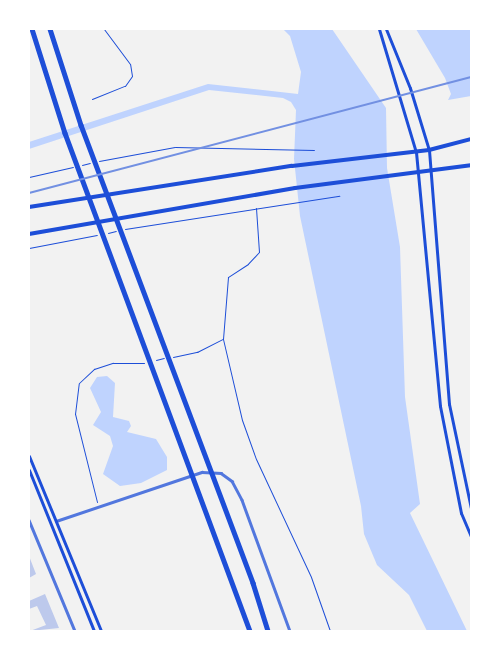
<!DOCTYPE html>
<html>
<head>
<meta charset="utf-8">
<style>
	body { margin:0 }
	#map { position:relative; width:500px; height:660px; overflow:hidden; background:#f2f2f2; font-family:Georgia,serif }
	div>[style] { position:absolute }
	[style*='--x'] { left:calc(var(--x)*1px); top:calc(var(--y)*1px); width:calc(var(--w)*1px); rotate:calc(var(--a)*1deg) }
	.water>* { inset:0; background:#bfd3fe }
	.building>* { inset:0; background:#bdc9ec }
	.path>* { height:1px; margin:-0.5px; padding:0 0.5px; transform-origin:0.5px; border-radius:0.5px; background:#1d4ed8 }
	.minor>* { height:2.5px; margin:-1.25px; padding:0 1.25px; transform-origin:1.25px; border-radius:1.25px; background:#5277de }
	.secondary>* { height:3px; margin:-1.5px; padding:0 1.5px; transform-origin:1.5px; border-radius:1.5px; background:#1d4ed8 }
	.primary>* { height:4px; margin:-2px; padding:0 2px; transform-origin:2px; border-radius:2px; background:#1d4ed8 }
	.motorway>* { height:4.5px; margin:-2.25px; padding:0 2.25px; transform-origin:2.25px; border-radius:2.25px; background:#1d4ed8 }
	.rail>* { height:2px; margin:-1px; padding:0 1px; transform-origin:1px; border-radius:1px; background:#7290e2 }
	span { translate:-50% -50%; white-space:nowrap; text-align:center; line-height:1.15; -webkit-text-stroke:5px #fff; paint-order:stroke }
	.frame { position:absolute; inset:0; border:30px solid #fff; pointer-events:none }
</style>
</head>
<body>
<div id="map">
	<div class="water">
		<i style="clip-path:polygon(283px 29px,332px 29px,386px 108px,387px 168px,400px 247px,405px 397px,420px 504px,410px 513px,467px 631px,427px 631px,409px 595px,377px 565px,364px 534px,361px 506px,300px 216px,294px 159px,296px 110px,291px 102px,283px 98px,209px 90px,29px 149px,29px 142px,208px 84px,298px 94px,301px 72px,290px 36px)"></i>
		<i style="clip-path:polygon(416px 29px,471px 29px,471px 96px,448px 100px,451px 94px,445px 78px)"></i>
		<i style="clip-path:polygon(107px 376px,115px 383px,113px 417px,129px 421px,131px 426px,127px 432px,156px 439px,167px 457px,167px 470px,141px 483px,120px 486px,103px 474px,113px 446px,110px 436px,93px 425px,101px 412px,90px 388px,97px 377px)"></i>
	</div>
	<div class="building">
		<i style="clip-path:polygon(29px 556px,36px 574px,29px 578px)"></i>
		<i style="clip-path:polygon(45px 594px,59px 628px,30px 631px,46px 625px,37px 606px,29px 609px,29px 601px)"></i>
	</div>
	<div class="path">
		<i style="--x:92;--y:99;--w:35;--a:-22"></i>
		<i style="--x:125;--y:86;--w:12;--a:-55"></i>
		<i style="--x:132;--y:76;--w:12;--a:-99"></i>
		<i style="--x:130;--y:64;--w:44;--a:-126.6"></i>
		<i style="--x:99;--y:161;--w:77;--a:-10.4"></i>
		<i style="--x:175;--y:147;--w:139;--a:1.2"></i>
		<i style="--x:82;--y:165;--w:8;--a:-14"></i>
		<i style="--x:29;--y:177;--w:45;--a:-12.8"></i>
		<i style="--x:256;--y:208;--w:44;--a:86.1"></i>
		<i style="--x:259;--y:252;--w:16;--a:133"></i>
		<i style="--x:248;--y:264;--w:24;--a:147"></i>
		<i style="--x:228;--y:277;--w:62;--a:94.6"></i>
		<i style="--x:223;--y:339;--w:83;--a:76.8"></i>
		<i style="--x:242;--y:420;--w:41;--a:70.3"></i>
		<i style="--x:256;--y:459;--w:130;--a:65"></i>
		<i style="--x:311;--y:577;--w:57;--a:70.6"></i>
		<i style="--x:125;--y:229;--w:217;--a:-8.8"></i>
		<i style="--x:108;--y:233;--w:8;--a:-14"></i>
		<i style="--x:29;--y:248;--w:69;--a:-10.8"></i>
		<i style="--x:173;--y:357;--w:25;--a:-12"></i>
		<i style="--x:197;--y:352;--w:29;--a:-27"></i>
		<i style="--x:156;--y:360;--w:8;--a:-14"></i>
		<i style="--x:97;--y:502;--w:91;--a:-104"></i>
		<i style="--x:75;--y:414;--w:31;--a:-83"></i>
		<i style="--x:79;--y:383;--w:21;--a:-43"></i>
		<i style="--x:94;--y:369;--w:20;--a:-18"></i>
		<i style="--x:113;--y:363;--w:31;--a:0"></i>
	</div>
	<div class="minor">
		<i style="--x:29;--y:520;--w:120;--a:67.5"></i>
		<i style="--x:56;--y:521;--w:154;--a:-18.6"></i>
		<i style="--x:202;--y:472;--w:19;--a:3"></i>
		<i style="--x:221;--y:473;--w:14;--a:36"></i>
		<i style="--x:232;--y:481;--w:21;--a:62"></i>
		<i style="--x:242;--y:500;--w:140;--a:69.9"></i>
	</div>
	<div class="secondary">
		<i style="--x:379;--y:29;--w:128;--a:73.3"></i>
		<i style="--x:416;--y:152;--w:255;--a:84.6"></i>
		<i style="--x:440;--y:406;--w:109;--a:78.9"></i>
		<i style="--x:461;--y:513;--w:25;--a:67"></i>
		<i style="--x:386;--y:29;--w:64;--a:67.9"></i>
		<i style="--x:410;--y:88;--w:65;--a:73"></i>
		<i style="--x:429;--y:150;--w:255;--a:85.5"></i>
		<i style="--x:449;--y:404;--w:106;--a:78.1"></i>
		<i style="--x:29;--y:456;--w:189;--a:67.6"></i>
		<i style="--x:29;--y:470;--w:174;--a:68"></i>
	</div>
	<div class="primary">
		<i style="--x:29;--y:207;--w:266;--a:-8.9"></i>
		<i style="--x:292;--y:166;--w:138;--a:-6.7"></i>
		<i style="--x:429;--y:150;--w:43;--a:-14.7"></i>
		<i style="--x:29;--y:234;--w:270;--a:-9.8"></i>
		<i style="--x:295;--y:188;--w:177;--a:-7.4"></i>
	</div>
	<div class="motorway">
		<i style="--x:32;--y:29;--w:109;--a:72.4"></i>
		<i style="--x:65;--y:133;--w:531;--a:69.62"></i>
		<i style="--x:50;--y:29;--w:101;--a:72.1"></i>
		<i style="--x:81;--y:125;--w:489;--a:69.4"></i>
		<i style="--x:253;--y:583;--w:50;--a:72.6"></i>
	</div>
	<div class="rail">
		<i style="--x:29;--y:193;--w:457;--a:-14.7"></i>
	</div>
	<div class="frame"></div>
</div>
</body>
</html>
